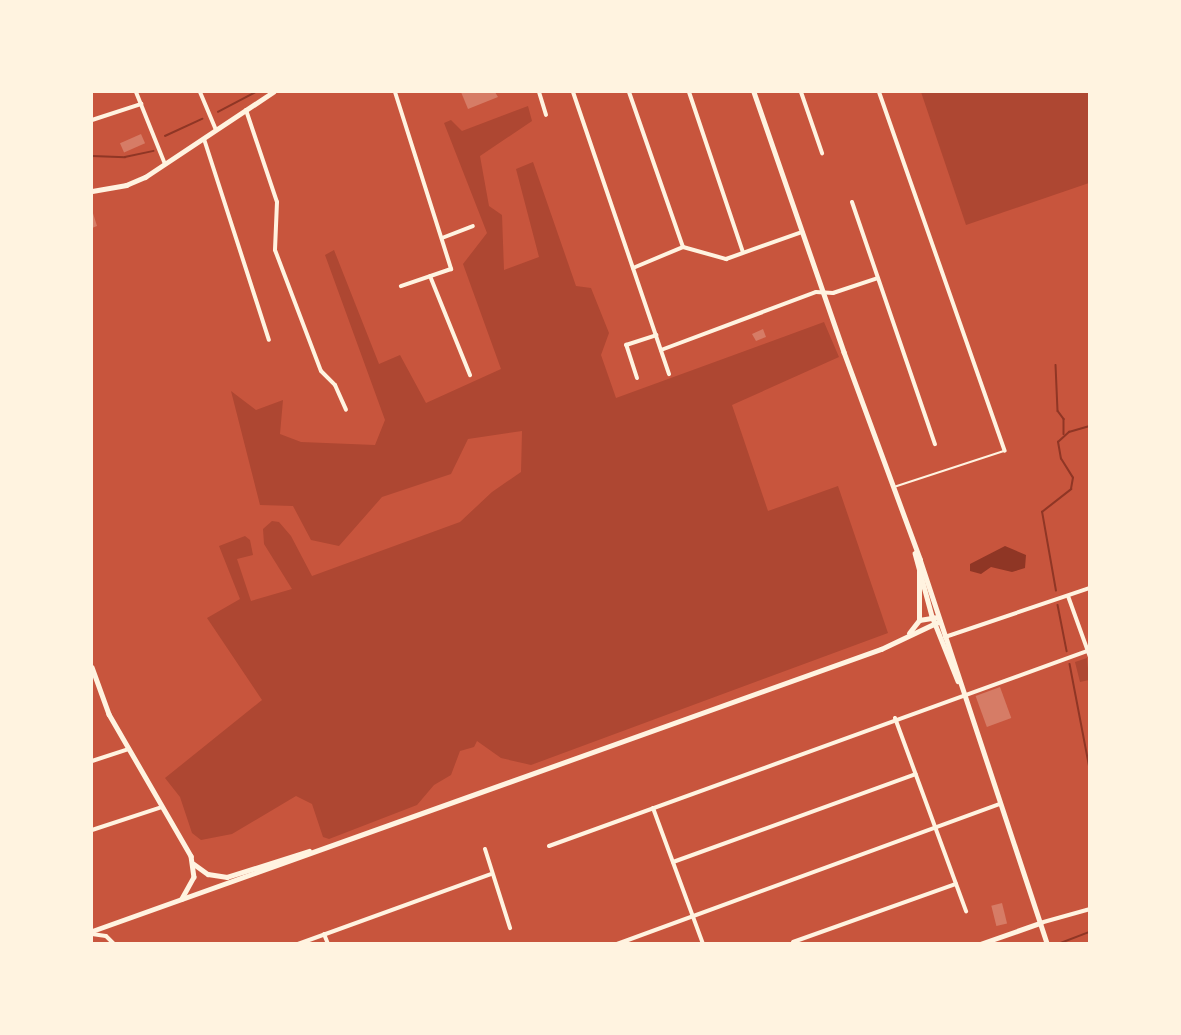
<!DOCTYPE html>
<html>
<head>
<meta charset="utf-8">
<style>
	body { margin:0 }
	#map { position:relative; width:1181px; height:1035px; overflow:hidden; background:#c8553d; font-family:Barlow,sans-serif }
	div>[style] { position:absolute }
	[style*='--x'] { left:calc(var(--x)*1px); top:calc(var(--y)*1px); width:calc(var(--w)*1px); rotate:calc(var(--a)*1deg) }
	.green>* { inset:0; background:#ae4732 }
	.water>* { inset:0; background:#8f3625 }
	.stream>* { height:1.5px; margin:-0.75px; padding:0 0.75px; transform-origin:0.75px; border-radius:0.75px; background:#8f3625 }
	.building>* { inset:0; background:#d67c66; transform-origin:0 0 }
	.service>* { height:1.5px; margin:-0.75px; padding:0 0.75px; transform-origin:0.75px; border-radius:0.75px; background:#fff3e0 }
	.minor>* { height:4px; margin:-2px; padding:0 2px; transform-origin:2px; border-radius:2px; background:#fff3e0 }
	.tertiary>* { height:4.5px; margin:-2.25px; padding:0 2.25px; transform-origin:2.25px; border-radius:2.25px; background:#fff3e0 }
	.secondary>* { height:5px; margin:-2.5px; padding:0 2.5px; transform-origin:2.5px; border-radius:2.5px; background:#fff3e0 }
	span { translate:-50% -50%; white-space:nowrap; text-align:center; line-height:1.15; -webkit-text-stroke:4.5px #fff3e0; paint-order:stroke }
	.frame { position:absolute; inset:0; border:93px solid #fff3e0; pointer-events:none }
</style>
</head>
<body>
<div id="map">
	<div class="green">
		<i style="clip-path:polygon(921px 92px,1089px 92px,1089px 183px,966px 225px)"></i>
		<i style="clip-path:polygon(528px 106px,532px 121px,480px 156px,489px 206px,502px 215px,504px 270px,539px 257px,516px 169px,533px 162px,576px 286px,591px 288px,609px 333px,601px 355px,616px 398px,824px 322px,839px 357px,732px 405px,768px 511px,838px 486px,888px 633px,531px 765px,501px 758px,477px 741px,474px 747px,460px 751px,451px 775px,434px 785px,417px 805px,329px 839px,323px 837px,312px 804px,296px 796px,232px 834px,201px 840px,192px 833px,180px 797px,165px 778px,262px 700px,207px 618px,240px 599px,219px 546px,245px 536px,250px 540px,253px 555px,237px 559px,251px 601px,292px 589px,264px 544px,263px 529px,272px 521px,279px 522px,291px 536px,312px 576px,460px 522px,492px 492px,521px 472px,522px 431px,468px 439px,451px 474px,382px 497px,339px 546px,311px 540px,293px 506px,260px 505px,231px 391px,256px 410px,283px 400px,280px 434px,301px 442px,375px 445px,385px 420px,325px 255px,334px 250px,379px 364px,400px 355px,426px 403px,501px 369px,463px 264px,487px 233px,444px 123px,451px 120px,462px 131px)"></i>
		<i style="clip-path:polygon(1087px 658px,1089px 680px,1080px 682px,1075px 662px)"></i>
	</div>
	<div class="water">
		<i style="clip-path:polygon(1005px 546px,1026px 555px,1025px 568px,1012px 572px,991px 567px,981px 574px,970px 571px,970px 564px)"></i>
	</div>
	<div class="stream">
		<i style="--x:218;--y:112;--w:43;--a:-27.8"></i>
		<i style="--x:165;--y:136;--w:41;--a:-24.7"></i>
		<i style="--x:92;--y:156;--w:33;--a:2"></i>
		<i style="--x:125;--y:157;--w:29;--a:-12"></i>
		<i style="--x:1056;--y:365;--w:46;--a:87.5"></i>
		<i style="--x:1058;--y:411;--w:10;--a:53"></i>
		<i style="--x:1064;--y:419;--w:15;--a:90"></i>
		<i style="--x:1056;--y:591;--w:80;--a:-100"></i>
		<i style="--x:1042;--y:512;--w:37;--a:-38"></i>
		<i style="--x:1071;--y:489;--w:11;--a:-80"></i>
		<i style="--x:1073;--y:478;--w:22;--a:-122"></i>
		<i style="--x:1061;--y:459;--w:17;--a:-100"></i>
		<i style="--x:1058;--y:442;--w:15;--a:-42"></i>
		<i style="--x:1069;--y:432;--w:22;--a:-16"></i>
		<i style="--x:1058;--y:605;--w:47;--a:78.9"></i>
		<i style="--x:1070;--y:664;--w:107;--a:79.2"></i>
		<i style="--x:1058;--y:944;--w:34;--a:-21"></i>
	</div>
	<div class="building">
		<i style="clip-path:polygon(461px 92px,495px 92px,498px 97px,468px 109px)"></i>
		<i style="left:141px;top:134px;width:10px;height:23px;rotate:66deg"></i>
		<i style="clip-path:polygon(92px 210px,97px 226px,92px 228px)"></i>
		<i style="clip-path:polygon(763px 329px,766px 337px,756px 341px,752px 334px)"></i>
		<i style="left:1000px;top:687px;width:33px;height:26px;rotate:70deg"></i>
		<i style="left:1002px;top:903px;width:21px;height:11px;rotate:76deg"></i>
	</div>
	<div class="service">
		<i style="--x:894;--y:487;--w:116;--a:-18.1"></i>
	</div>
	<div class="minor">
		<i style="--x:136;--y:92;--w:78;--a:68.1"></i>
		<i style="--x:200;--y:92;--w:41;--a:67.2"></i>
		<i style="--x:395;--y:92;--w:186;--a:72.4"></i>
		<i style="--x:451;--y:269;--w:53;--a:161.2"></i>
		<i style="--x:539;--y:92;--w:24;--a:73"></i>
		<i style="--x:573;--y:92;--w:298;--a:71.2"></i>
		<i style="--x:629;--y:92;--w:164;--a:70.8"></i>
		<i style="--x:689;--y:92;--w:169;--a:71.4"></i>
		<i style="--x:801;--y:92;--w:65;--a:71"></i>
		<i style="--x:879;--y:92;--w:380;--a:70.7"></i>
		<i style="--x:246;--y:110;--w:97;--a:71.4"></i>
		<i style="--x:277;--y:202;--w:48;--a:92.4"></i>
		<i style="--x:275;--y:250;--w:129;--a:69.2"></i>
		<i style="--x:321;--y:371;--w:20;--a:45"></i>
		<i style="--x:335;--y:385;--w:27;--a:66"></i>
		<i style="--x:92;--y:120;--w:52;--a:-18.1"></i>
		<i style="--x:204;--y:139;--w:211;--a:72.1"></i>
		<i style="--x:852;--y:202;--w:256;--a:71.1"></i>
		<i style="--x:442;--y:238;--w:33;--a:-21"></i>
		<i style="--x:633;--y:268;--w:54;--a:-22.8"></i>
		<i style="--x:683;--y:247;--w:45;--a:15.6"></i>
		<i style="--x:726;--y:259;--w:81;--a:-19.6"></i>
		<i style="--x:430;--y:276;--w:107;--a:68"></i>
		<i style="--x:661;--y:350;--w:165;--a:-20.5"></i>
		<i style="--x:816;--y:292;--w:17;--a:3"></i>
		<i style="--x:833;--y:293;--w:47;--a:-18.4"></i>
		<i style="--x:637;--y:378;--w:35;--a:-108"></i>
		<i style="--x:626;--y:345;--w:32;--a:-18"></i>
		<i style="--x:1068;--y:596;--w:65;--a:70.2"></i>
		<i style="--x:945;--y:637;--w:153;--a:-18.7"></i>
		<i style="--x:895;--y:718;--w:206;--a:69.8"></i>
		<i style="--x:92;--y:761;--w:39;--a:-18"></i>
		<i style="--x:653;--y:808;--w:145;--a:69.8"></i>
		<i style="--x:92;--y:830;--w:74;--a:-18.2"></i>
		<i style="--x:549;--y:846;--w:575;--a:-19.92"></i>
		<i style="--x:485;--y:849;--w:83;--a:72.4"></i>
		<i style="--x:673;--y:862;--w:258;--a:-19.9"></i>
		<i style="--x:1040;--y:923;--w:52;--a:-15.6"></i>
		<i style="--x:92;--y:934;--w:14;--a:8"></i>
		<i style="--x:106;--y:936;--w:11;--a:45"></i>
		<i style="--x:324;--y:934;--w:11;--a:68"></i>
		<i style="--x:793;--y:942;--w:173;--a:-19.6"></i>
		<i style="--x:298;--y:944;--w:205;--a:-19.9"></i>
		<i style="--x:617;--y:944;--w:407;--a:-20.1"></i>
	</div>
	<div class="tertiary">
		<i style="--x:754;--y:92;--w:275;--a:70.9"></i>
		<i style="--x:844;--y:352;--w:221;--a:69.8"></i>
		<i style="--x:920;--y:559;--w:405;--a:71.7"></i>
		<i style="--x:915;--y:553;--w:65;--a:74.9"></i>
		<i style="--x:932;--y:616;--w:70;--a:68.2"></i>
		<i style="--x:92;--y:667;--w:50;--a:70.1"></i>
		<i style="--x:109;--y:714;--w:164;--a:60"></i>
		<i style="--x:191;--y:856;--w:21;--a:82"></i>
		<i style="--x:194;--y:877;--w:25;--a:119"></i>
		<i style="--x:194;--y:864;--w:17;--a:36"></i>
		<i style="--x:208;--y:874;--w:19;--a:9"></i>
		<i style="--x:227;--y:877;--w:86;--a:-17.6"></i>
		<i style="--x:980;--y:944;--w:64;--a:-19.3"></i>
	</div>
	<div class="secondary">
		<i style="--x:92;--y:191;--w:35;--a:-10"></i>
		<i style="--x:126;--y:185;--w:21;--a:-23"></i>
		<i style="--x:145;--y:177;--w:154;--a:-33.6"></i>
		<i style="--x:919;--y:620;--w:19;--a:-9"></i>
		<i style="--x:909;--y:633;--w:16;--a:-52"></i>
		<i style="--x:919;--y:620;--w:49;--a:-90"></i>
		<i style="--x:92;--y:931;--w:838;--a:-19.67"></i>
		<i style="--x:881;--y:649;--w:65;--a:-25.4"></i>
	</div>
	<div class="frame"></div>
</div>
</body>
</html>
